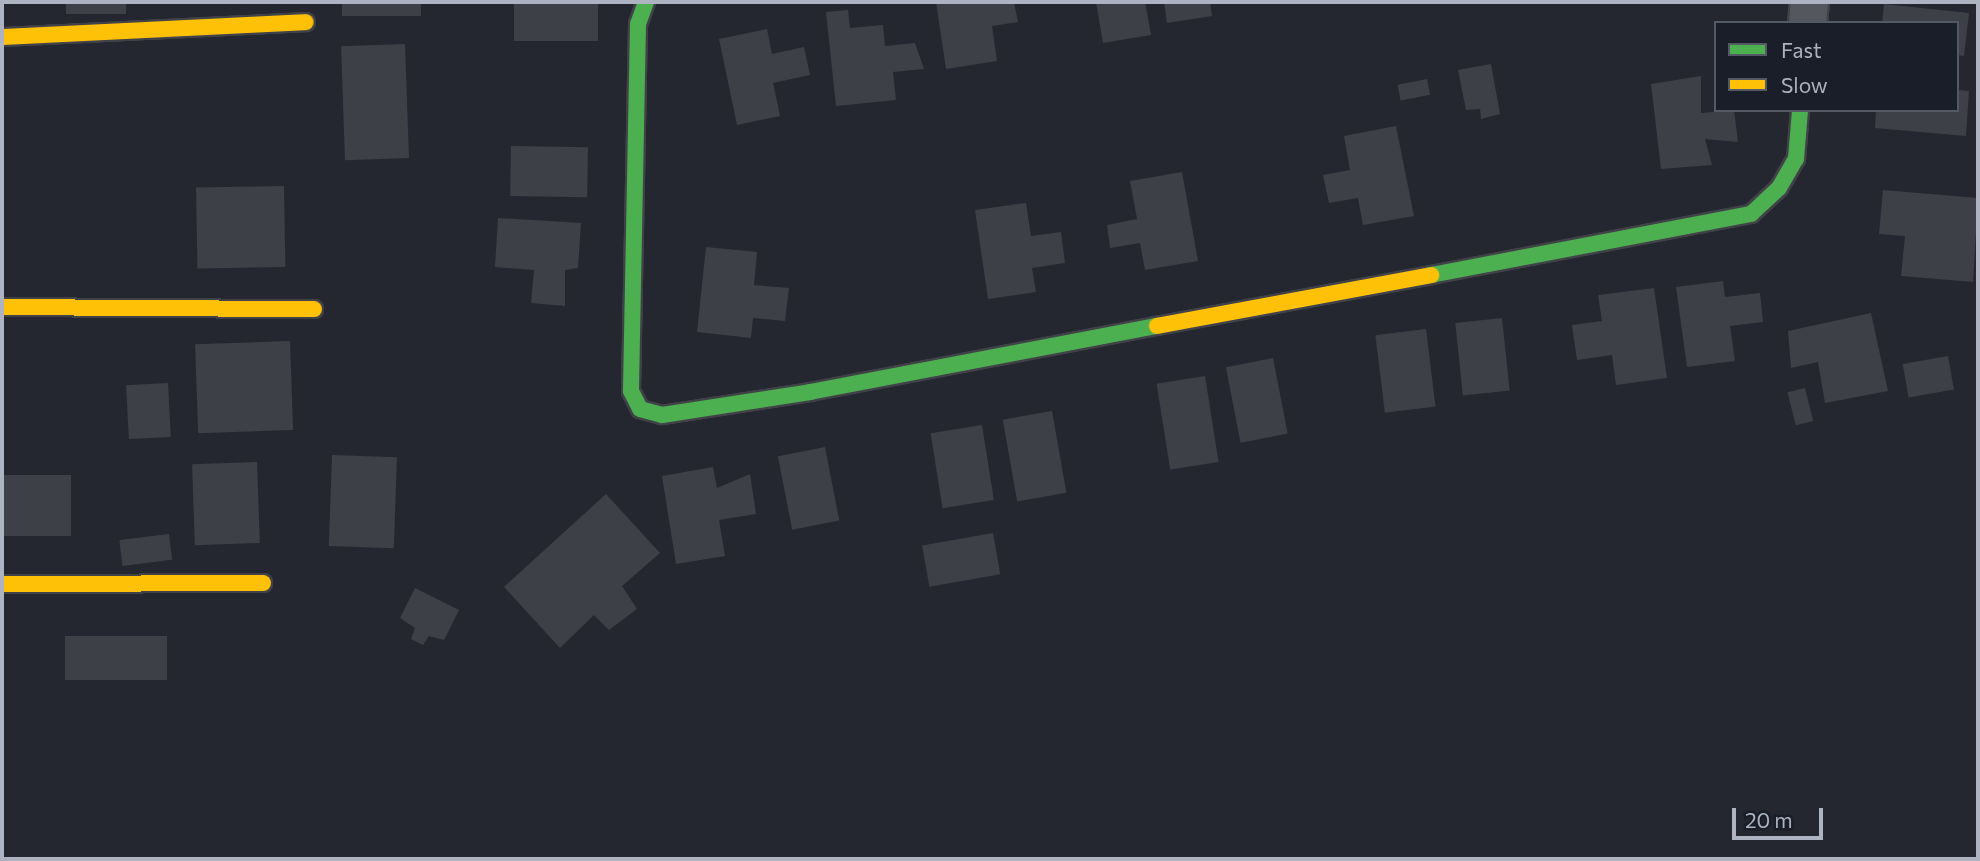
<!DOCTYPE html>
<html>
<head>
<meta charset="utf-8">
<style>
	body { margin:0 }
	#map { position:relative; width:1980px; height:861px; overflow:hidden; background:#24272f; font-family:Commissioner,sans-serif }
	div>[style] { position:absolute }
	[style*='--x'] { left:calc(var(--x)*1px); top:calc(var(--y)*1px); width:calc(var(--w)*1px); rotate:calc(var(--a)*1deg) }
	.building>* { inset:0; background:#3d4046; transform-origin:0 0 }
	.roads { filter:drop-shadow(2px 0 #404248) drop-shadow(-2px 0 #404248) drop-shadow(0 2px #404248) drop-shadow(0 -2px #404248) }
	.street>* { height:37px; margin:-18.5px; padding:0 18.5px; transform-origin:18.5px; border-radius:18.5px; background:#54575e }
	.fast>* { height:16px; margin:-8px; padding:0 8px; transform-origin:8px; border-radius:8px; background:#4caf50 }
	.slow>* { height:16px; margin:-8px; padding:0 8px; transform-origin:8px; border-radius:8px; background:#ffc107 }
	span { translate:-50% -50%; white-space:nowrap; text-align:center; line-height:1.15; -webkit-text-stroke:6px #191e28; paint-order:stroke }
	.frame { position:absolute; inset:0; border:4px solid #adb3c1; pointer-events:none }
	.legend { position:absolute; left:1714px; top:21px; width:245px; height:91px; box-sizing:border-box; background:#191e28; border:2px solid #545a65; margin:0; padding:9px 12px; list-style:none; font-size:21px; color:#adb3c1 }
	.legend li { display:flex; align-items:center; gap:14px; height:35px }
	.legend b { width:35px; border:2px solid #545a65 }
	.scale { position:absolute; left:1732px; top:808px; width:91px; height:32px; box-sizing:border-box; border:4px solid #adb3c1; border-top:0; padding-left:9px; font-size:21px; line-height:24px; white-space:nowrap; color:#adb3c1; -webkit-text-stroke:5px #191e28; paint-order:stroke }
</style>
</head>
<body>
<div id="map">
	<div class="building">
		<i style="left:66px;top:2px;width:60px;height:12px"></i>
		<i style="left:342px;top:2px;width:79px;height:14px"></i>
		<i style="left:514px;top:2px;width:84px;height:39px"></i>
		<i style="clip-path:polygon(936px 2px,1014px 2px,1018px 22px,992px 26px,997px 61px,946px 69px)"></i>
		<i style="clip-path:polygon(1096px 2px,1145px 2px,1151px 35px,1103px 43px)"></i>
		<i style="clip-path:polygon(1164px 2px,1210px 2px,1212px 16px,1167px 23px)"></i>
		<i style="clip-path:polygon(1884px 4px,1969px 13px,1964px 56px,1957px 55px,1957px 23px,1882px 23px)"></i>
		<i style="clip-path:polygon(848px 10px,850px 28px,883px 25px,885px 46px,915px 43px,924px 69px,893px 72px,896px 100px,836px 106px,826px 12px)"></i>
		<i style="clip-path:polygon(767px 29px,772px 54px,804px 47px,810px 75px,773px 83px,780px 116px,737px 125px,719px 39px)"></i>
		<i style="left:405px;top:44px;width:114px;height:64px;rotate:88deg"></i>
		<i style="clip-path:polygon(1491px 64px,1500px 114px,1481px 119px,1480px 109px,1466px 110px,1458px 70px)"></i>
		<i style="clip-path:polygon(1701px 76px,1701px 113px,1734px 110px,1738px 142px,1705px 139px,1712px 165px,1661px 169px,1651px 84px)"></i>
		<i style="left:1427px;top:79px;width:16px;height:30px;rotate:79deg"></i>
		<i style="clip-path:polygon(1957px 90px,1969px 91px,1966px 136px,1875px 128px,1876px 110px,1957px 110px)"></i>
		<i style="clip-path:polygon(1396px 126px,1414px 216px,1363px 225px,1358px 198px,1329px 203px,1323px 175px,1350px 170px,1344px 136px)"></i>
		<i style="left:511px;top:146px;width:77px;height:50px;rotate:1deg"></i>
		<i style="clip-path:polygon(1182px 172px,1198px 261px,1145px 270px,1140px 243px,1110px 248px,1107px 225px,1137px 219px,1130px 181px)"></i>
		<i style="left:284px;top:186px;width:81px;height:88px;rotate:89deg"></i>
		<i style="clip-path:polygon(1883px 190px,1978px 198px,1973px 282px,1901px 276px,1905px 236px,1879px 234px)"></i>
		<i style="clip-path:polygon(1026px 203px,1031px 236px,1061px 232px,1065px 263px,1032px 268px,1036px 292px,988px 299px,975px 210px)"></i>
		<i style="clip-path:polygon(498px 218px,581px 223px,578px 268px,565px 270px,565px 306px,531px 303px,534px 270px,495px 267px)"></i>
		<i style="clip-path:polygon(706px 247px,757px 252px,754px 285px,789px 288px,785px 321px,753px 318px,751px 338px,697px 332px)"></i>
		<i style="clip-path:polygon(1723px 281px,1725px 297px,1760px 293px,1763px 322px,1730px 326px,1735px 361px,1687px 367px,1676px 287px)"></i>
		<i style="clip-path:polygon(1654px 288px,1667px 378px,1616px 385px,1612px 355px,1577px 360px,1572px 325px,1602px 321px,1598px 295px)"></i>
		<i style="clip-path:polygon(1871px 313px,1888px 391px,1825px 403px,1818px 362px,1791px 368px,1788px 331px)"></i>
		<i style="left:1502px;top:318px;width:73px;height:47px;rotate:84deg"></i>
		<i style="left:1426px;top:329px;width:78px;height:51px;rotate:83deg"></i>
		<i style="left:290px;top:341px;width:89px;height:95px;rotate:88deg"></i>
		<i style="left:1948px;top:356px;width:34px;height:46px;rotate:80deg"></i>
		<i style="left:1273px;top:358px;width:77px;height:48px;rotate:79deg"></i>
		<i style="left:1205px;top:376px;width:87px;height:49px;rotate:81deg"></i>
		<i style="left:168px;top:383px;width:54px;height:42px;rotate:87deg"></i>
		<i style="left:1805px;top:388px;width:34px;height:18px;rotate:76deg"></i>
		<i style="left:1052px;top:411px;width:83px;height:50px;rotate:80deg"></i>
		<i style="left:982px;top:425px;width:76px;height:52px;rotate:81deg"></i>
		<i style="left:825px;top:447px;width:75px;height:48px;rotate:79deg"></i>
		<i style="left:332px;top:455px;width:65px;height:91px;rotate:2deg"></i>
		<i style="left:257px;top:462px;width:81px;height:65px;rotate:88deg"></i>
		<i style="clip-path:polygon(713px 467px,717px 488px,750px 474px,756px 514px,719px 520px,725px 556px,676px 564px,662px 476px)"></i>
		<i style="left:2px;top:475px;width:69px;height:61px"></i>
		<i style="clip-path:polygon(606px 494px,660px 553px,622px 586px,637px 609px,609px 630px,594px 615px,560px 648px,504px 587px)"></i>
		<i style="left:993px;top:533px;width:42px;height:72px;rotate:80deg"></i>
		<i style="left:169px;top:534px;width:26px;height:50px;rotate:83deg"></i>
		<i style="clip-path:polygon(415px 588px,459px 610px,444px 640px,429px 636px,423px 645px,411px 639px,415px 628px,400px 618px)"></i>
		<i style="left:167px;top:636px;width:44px;height:102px;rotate:90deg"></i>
	</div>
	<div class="roads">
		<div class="street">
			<i style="--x:1807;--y:23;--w:21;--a:-85"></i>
		</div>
		<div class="fast">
			<i style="--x:646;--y:2;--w:23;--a:110"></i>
			<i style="--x:638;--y:24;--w:367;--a:91.1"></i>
			<i style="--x:631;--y:391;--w:20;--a:63"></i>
			<i style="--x:640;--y:409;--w:23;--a:15"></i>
			<i style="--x:662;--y:415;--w:150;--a:-8.8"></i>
			<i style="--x:810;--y:392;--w:353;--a:-10.8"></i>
			<i style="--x:1431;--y:275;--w:326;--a:-10.8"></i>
			<i style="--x:1751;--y:214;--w:38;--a:-43"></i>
			<i style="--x:1779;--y:188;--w:34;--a:-60"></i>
			<i style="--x:1796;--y:159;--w:49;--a:-85.3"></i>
		</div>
		<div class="slow">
			<i style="--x:2;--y:37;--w:304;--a:-2.8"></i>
			<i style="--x:2;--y:307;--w:312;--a:0.4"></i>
			<i style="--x:1157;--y:326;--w:279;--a:-10.5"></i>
			<i style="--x:2;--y:584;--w:261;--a:-0.2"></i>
		</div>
	</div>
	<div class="frame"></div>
	<ul class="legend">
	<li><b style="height:9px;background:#4caf50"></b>Fast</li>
	<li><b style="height:9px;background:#ffc107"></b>Slow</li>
	</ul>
	<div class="scale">20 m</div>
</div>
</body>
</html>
